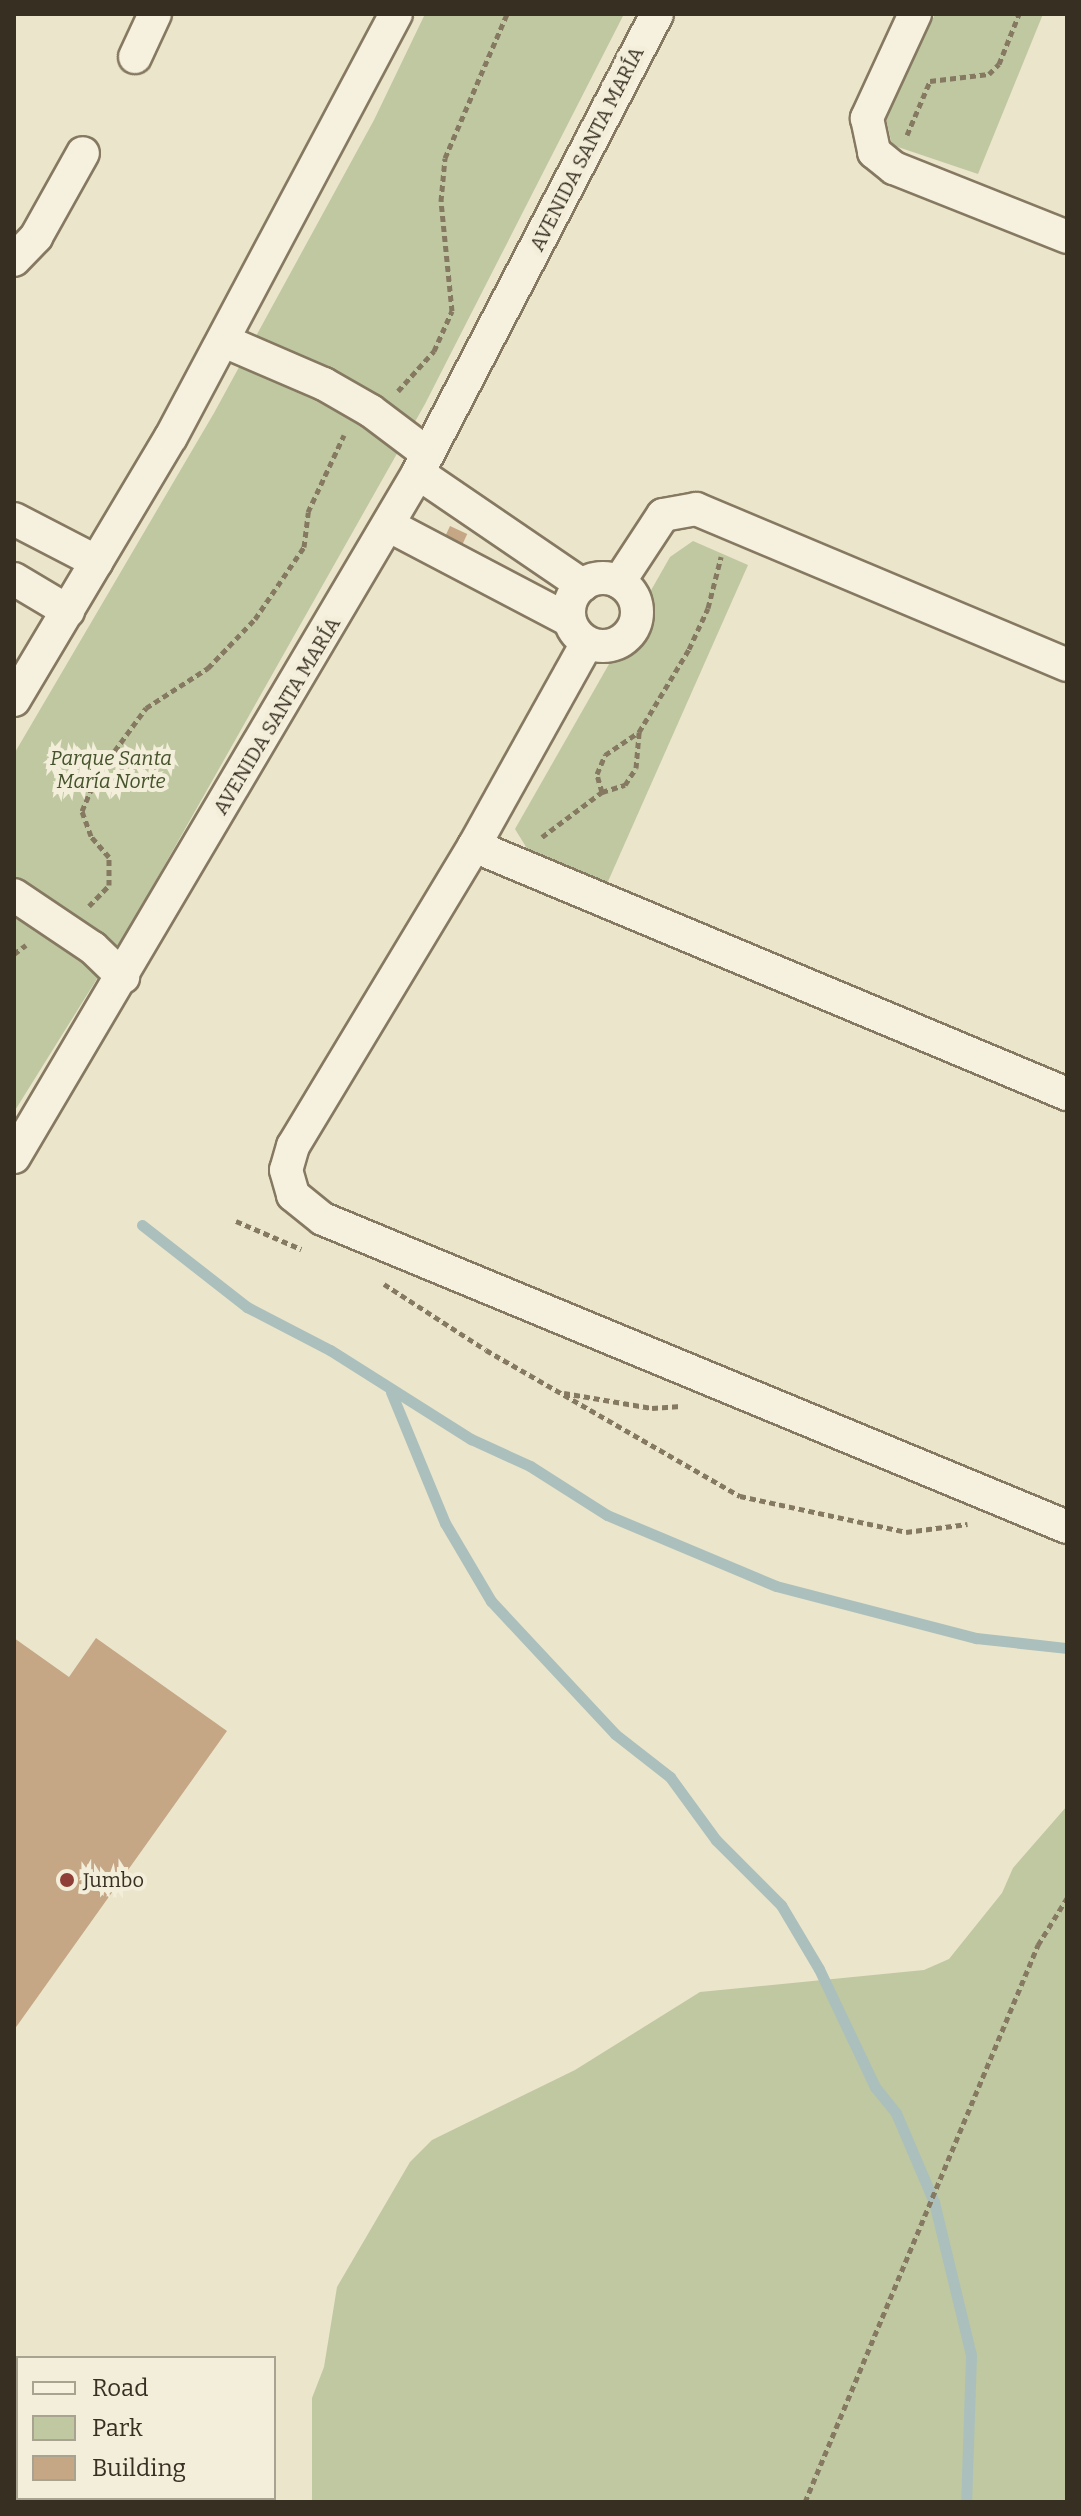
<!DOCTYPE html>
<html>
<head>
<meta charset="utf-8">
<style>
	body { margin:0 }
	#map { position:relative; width:1081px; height:2516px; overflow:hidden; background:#ebe5cb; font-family:Bitter,serif }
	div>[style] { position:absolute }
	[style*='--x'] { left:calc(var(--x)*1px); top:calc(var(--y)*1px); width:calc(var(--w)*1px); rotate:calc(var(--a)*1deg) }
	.green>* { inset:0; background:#bfc8a0 }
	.stream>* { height:11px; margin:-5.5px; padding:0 5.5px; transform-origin:5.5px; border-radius:5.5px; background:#abc0bc }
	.building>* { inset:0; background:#c5a685; transform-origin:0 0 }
	.path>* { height:5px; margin-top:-2.5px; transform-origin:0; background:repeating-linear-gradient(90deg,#867961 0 6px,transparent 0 10px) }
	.roads { filter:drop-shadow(2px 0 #867961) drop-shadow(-2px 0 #867961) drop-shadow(0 2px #867961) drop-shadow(0 -2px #867961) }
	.street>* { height:32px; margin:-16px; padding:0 16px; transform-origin:16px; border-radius:16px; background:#f6f1de }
	.street>.ring { margin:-16px; padding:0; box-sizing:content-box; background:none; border:32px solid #f6f1de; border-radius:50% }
	.dots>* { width:22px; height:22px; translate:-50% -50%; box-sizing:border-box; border:4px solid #f3eeda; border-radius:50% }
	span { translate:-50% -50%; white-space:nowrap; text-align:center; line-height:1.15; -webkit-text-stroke:8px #f3eeda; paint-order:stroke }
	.street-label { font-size:20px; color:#382f23 }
	.park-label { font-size:20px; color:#45532c; font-style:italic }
	.poi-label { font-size:20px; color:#382f23 }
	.left { translate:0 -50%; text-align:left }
	.frame { position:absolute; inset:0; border:16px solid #382f23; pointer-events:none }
	.legend { position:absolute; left:16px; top:2356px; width:260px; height:144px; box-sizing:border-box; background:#f3eeda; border:2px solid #a8a291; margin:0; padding:10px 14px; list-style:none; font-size:24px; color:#382f23 }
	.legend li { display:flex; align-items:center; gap:16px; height:40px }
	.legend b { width:40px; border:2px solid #a8a291 }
</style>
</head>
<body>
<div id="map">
	<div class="green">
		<i style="clip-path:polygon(425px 14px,624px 14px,425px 404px,133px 921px,14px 1112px,14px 754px,214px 413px,374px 120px)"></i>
		<i style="clip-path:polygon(935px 14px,1043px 14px,978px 174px,892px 145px,886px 119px)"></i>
		<i style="clip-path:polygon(693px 541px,748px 565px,606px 886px,531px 855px,515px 829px,670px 557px)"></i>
		<i style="clip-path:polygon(1067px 1806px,1067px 2502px,312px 2502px,312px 2398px,324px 2367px,337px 2287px,410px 2162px,432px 2140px,575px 2070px,700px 1992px,924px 1970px,949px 1959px,1002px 1893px,1013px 1868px)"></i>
	</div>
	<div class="stream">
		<i style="--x:142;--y:1225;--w:133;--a:38"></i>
		<i style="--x:247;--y:1307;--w:93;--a:27.4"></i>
		<i style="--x:330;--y:1350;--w:167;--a:32.3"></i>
		<i style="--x:471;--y:1439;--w:65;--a:24.6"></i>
		<i style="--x:530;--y:1466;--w:91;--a:32.5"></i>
		<i style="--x:607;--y:1515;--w:183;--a:22.8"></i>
		<i style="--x:776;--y:1586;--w:207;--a:14.6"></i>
		<i style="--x:976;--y:1638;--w:92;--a:6.3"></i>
		<i style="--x:391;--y:1392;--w:142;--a:67.6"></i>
		<i style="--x:445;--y:1523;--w:91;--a:59.5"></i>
		<i style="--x:491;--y:1601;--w:182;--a:47"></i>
		<i style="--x:615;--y:1734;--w:70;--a:38"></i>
		<i style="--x:670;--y:1777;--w:78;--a:53.9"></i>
		<i style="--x:716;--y:1840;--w:92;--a:45"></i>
		<i style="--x:781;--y:1905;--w:74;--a:59.3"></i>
		<i style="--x:819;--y:1969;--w:131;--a:64.6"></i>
		<i style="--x:875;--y:2087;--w:33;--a:51"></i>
		<i style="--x:896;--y:2113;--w:97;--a:66.9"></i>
		<i style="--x:934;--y:2202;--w:157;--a:76.4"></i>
		<i style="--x:971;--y:2355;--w:147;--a:91.9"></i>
	</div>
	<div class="building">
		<i style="left:450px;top:526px;width:19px;height:17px;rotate:25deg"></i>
		<i style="clip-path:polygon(14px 1638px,69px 1677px,96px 1638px,227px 1731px,14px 2030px)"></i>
	</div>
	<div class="path">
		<i style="--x:907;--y:135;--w:59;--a:-66.9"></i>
		<i style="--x:930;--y:81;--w:59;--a:-6.8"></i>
		<i style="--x:989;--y:74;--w:14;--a:-45"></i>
		<i style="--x:999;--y:64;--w:54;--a:-68.2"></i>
		<i style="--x:398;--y:391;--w:54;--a:-48"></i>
		<i style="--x:434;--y:351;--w:44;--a:-65.8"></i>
		<i style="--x:452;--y:311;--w:111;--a:-95.7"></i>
		<i style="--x:441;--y:201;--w:43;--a:-84.7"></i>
		<i style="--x:445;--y:158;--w:157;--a:-66.7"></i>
		<i style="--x:602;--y:792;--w:24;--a:-17"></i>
		<i style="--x:625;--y:785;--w:20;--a:-57"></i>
		<i style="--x:636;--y:768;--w:36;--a:-85"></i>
		<i style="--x:542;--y:837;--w:75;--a:-36.9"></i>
		<i style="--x:602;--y:792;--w:19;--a:-106"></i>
		<i style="--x:597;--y:774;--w:21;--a:-67"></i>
		<i style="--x:605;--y:755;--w:41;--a:-34.1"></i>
		<i style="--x:639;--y:732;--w:97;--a:-58.9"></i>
		<i style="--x:689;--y:649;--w:45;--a:-65.1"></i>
		<i style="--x:708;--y:608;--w:53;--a:-75.7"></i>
		<i style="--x:89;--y:906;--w:29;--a:-46"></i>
		<i style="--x:109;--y:885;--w:28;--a:-90"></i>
		<i style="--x:109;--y:857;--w:28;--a:-131"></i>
		<i style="--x:91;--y:836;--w:27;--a:-110"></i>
		<i style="--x:82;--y:811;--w:39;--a:-67"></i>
		<i style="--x:97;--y:775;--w:83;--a:-53.8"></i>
		<i style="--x:146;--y:708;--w:74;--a:-32.8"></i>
		<i style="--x:208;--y:668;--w:68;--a:-46.2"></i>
		<i style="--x:255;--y:619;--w:87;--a:-55.8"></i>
		<i style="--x:304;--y:547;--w:35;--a:-83"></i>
		<i style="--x:308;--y:512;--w:85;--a:-64.9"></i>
		<i style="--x:14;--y:954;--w:15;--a:-37"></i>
		<i style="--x:236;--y:1221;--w:71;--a:23.3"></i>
		<i style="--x:384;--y:1284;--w:121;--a:32.9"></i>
		<i style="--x:486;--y:1350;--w:293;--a:29.9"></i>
		<i style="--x:740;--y:1496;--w:170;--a:12.2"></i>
		<i style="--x:906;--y:1532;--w:62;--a:-7.5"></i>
		<i style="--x:564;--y:1393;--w:89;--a:9.7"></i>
		<i style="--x:652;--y:1408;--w:29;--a:-4"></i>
		<i style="--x:805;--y:2502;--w:604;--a:-67.3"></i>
		<i style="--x:1038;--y:1945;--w:55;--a:-58.3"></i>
	</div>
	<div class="roads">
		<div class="street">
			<i style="--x:915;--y:14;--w:115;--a:114.8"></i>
			<i style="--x:867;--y:118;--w:35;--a:78"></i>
			<i style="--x:874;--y:152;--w:26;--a:39"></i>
			<i style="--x:894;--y:168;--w:186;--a:21.7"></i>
			<i style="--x:135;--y:57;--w:47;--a:-65.1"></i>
			<i style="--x:14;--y:260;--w:32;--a:-46"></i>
			<i style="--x:36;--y:237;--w:96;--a:-60.8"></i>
			<i style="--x:224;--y:341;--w:109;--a:23.3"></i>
			<i style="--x:324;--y:384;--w:54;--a:29.9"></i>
			<i style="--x:371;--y:411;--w:71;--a:37"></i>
			<i style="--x:418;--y:473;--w:199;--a:34.3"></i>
			<i style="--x:14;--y:519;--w:93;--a:27.4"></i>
			<i style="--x:388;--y:525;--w:204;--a:27.7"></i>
			<i class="ring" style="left:569px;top:578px;width:36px;height:36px"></i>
			<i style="--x:14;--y:579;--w:63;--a:30.7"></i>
			<i style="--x:619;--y:582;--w:80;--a:-56.7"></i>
			<i style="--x:663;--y:515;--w:34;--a:-10"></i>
			<i style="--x:696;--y:509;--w:402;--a:22.8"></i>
			<i style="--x:587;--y:643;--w:232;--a:119.1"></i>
			<i style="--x:474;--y:846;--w:350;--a:121.1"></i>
			<i style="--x:293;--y:1146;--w:25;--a:106"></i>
			<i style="--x:286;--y:1170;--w:26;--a:74"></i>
			<i style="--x:293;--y:1195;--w:38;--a:39"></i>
			<i style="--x:323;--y:1219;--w:805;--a:22.49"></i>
			<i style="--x:14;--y:700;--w:306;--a:-59.2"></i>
			<i style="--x:171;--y:437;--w:479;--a:-62"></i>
			<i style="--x:474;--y:846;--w:643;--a:22.7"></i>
			<i style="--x:14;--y:895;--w:95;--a:33.9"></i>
			<i style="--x:93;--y:948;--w:42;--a:44"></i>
			<i style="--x:14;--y:1157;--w:794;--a:-59.43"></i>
			<i style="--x:418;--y:473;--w:517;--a:-62.49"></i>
			<i style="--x:14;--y:2475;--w:5;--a:37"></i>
			<i style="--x:43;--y:2498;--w:6;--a:39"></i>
		</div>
	</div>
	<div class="dots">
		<i style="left:67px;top:1880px;background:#8f3f37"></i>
	</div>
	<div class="street-label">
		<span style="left:587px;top:149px;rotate:-63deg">AVENIDA SANTA MARÍA</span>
		<span style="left:277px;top:716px;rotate:-59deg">AVENIDA SANTA MARÍA</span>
	</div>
	<div class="park-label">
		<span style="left:111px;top:770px">Parque Santa<br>María Norte</span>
	</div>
	<div class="poi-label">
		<span class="left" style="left:83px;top:1880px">Jumbo</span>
	</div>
	<div class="frame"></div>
	<ul class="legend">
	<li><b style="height:10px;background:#f6f1de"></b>Road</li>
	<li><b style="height:22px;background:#bfc8a0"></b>Park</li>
	<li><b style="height:22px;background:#c5a685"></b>Building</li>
	</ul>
</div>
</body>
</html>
